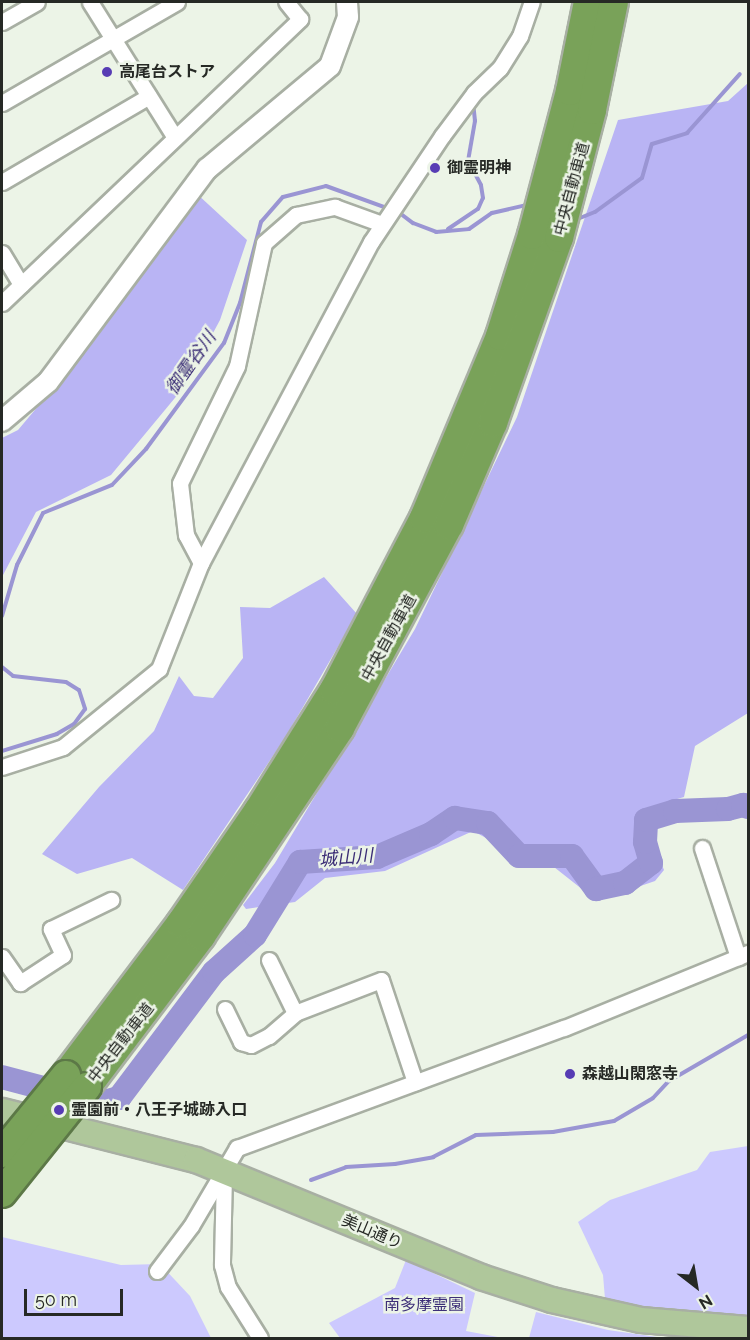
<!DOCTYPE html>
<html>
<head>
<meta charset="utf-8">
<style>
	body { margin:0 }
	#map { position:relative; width:750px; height:1340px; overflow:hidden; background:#ecf4e7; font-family:Raleway,"Noto Sans JP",sans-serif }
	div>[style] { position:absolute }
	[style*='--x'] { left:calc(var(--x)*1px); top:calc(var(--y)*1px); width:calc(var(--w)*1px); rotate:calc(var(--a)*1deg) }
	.green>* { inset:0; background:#ccc9fe }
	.forest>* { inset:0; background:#b9b4f4 }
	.stream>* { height:4px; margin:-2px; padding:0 2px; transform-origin:2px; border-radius:2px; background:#9a95d3 }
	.river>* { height:24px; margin:-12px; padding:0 12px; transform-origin:12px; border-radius:12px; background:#9a95d3 }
	.roads { filter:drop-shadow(2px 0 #a8afa3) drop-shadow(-2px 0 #a8afa3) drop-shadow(0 2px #a8afa3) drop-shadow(0 -2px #a8afa3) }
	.minor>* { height:15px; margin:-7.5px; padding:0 7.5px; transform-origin:7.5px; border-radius:7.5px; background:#fff }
	.tertiary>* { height:20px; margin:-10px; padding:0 10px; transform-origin:10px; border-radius:10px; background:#fff }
	.primary>* { height:24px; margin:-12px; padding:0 12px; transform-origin:12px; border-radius:12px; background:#afc79b }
	.motorway>* { height:28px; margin:-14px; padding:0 14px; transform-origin:14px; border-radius:14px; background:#79a259 }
	.bridges { filter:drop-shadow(2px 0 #5c7847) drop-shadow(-2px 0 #5c7847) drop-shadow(0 2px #5c7847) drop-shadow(0 -2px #5c7847) }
	.motorway-bridge>* { height:28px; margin:-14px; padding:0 14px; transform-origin:14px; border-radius:14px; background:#79a259 }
	.dots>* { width:16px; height:16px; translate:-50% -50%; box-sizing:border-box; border:3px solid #ecf4e7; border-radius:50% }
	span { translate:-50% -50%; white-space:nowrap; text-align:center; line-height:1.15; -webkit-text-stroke:5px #ecf4e7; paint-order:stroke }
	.poi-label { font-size:16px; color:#262925; font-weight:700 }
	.left { translate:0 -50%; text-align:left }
	.street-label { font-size:16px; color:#262925 }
	.park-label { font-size:16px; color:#3d2f78 }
	.water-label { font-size:18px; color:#3a2c75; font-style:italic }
	.frame { position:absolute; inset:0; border:3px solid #262925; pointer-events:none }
	.north { position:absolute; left:666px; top:1256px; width:60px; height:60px; -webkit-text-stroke:4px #ecf4e7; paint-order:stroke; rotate:149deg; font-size:16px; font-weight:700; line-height:24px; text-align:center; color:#262925 }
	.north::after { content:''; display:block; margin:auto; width:21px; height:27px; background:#262925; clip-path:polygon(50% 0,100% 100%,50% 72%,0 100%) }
	.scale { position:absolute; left:24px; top:1289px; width:99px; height:27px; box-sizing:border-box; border:3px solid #262925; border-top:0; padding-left:8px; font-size:18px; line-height:21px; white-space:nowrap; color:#262925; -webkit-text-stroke:4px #ecf4e7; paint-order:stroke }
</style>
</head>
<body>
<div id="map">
	<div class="green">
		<i style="clip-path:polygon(748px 1146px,748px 1316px,657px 1309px,605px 1299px,603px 1275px,578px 1222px,610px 1200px,697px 1170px,710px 1152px)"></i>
		<i style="clip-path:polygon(2px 1237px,121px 1265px,160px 1264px,190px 1296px,211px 1338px,2px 1338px)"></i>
		<i style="clip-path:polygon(406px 1260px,475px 1293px,466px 1331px,503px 1338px,340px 1338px,329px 1323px,395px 1288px)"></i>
		<i style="clip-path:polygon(536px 1312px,608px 1330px,664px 1338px,529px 1338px)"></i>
	</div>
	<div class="forest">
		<i style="clip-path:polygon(748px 83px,748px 713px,695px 746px,684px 797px,653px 806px,651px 837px,664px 870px,655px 881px,597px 901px,554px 867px,533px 863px,473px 831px,385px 871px,325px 878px,295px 902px,246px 909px,243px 905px,275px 863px,415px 629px,517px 417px,618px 120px,728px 101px)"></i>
		<i style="clip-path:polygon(196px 193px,247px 240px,220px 320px,184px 387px,111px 475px,36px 512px,2px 577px,2px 438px,18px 430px,83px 353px)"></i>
		<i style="clip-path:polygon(324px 577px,357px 614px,285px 738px,183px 890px,132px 858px,77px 874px,42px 854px,99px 787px,154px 731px,179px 676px,194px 696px,213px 698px,243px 658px,240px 607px,270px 608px)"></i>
	</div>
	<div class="stream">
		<i style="--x:397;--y:211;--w:20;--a:37"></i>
		<i style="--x:413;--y:223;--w:25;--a:21"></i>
		<i style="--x:436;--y:232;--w:33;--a:-5"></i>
		<i style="--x:469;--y:229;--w:28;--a:-35"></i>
		<i style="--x:492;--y:213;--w:36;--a:-13"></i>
		<i style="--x:575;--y:220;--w:22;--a:-22"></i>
		<i style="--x:595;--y:212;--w:58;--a:-35.9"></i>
		<i style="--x:642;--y:178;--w:35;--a:-74"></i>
		<i style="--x:652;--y:144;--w:37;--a:-17"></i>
		<i style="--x:687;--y:133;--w:79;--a:-48.1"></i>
		<i style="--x:448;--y:229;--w:36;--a:-34"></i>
		<i style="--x:478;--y:209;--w:12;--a:-66"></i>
		<i style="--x:483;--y:198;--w:13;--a:-99"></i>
		<i style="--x:481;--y:185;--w:27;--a:-118"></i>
		<i style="--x:468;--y:161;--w:41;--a:-80.1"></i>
		<i style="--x:475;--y:121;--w:18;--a:-96"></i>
		<i style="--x:2;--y:616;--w:53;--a:-73.6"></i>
		<i style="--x:17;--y:565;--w:58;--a:-63.4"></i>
		<i style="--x:43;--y:513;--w:74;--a:-22.1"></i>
		<i style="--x:112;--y:485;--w:50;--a:-46.6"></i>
		<i style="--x:146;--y:449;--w:132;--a:-53.7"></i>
		<i style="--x:224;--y:343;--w:43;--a:-68.2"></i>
		<i style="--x:240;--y:303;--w:84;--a:-75.5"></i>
		<i style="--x:261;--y:222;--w:33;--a:-49"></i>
		<i style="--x:283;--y:197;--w:44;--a:-14.3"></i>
		<i style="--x:326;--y:186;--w:68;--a:19.8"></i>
		<i style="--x:2;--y:667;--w:14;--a:39"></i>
		<i style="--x:13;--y:676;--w:53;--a:6.5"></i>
		<i style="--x:66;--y:682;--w:15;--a:32"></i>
		<i style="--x:79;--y:690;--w:20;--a:72"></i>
		<i style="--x:85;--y:709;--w:19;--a:126"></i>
		<i style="--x:74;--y:724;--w:20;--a:150"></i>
		<i style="--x:57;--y:734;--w:58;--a:162.8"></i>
		<i style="--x:112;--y:1100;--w:10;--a:45"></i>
		<i style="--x:311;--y:1180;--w:37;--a:-20"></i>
		<i style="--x:346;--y:1167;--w:49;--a:-3.5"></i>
		<i style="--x:395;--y:1164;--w:39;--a:-10"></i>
		<i style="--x:433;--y:1157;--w:48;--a:-27.1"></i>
		<i style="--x:476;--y:1135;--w:77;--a:-2.2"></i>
		<i style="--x:553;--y:1132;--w:62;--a:-10.2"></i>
		<i style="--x:614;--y:1121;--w:45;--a:-30.5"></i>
		<i style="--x:653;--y:1098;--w:23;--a:-47"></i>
		<i style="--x:669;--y:1081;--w:91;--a:-30.2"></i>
	</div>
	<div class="river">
		<i style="--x:2;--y:1077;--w:101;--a:14.9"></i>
		<i style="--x:100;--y:1103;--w:20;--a:-15"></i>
		<i style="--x:119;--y:1098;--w:158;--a:-53"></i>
		<i style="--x:214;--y:972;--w:55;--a:-42.1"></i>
		<i style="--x:255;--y:935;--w:86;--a:-58.3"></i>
		<i style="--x:300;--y:862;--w:77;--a:-3.7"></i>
		<i style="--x:377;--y:857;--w:59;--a:-23.1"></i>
		<i style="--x:431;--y:834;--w:29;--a:-34"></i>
		<i style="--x:455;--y:818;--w:33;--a:9"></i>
		<i style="--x:488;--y:823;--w:45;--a:46.8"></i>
		<i style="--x:519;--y:856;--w:53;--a:0"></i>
		<i style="--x:572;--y:856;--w:41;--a:54"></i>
		<i style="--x:596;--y:889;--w:30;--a:-12"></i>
		<i style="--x:625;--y:883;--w:33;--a:-38"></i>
		<i style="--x:651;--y:863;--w:22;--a:-106"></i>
		<i style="--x:645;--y:842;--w:22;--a:-87"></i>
		<i style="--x:646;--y:820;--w:30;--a:-17"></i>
		<i style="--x:675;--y:811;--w:53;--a:-2.2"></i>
		<i style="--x:728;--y:809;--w:16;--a:-15"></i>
		<i style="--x:743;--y:805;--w:5;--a:22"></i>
	</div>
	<div class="roads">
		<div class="minor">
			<i style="--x:90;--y:2;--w:158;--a:57.9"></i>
			<i style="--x:2;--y:22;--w:40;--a:-29.7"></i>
			<i style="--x:2;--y:103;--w:202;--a:-30"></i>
			<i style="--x:2;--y:182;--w:170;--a:-30.3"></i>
			<i style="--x:2;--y:253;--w:37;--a:59"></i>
			<i style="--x:2;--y:303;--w:412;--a:-43.6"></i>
			<i style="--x:300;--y:19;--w:22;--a:-129"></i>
			<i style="--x:201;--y:563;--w:32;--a:-118"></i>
			<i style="--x:186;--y:535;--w:52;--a:-96.6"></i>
			<i style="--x:180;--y:483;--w:130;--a:-64"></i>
			<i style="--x:237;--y:366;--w:126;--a:-77.6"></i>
			<i style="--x:264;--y:243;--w:43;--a:-41.2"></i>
			<i style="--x:296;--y:215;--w:40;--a:-12"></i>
			<i style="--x:335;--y:207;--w:50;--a:19.9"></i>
			<i style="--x:2;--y:767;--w:64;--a:-18.2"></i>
			<i style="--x:63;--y:747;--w:124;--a:-39.1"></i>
			<i style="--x:159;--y:669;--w:114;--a:-68.4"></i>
			<i style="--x:201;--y:563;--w:363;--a:-62.1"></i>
			<i style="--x:371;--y:242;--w:128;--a:-56.2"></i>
			<i style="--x:442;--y:136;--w:54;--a:-53.3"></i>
			<i style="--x:474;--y:93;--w:36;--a:-44"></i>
			<i style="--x:500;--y:68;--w:38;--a:-58"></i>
			<i style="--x:520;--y:36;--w:36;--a:-71"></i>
			<i style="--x:702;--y:848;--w:115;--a:71.7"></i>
			<i style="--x:2;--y:957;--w:32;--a:55"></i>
			<i style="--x:20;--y:983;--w:51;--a:-33.1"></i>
			<i style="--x:63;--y:955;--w:29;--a:-115"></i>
			<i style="--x:51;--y:929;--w:67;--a:-25.8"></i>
			<i style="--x:269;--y:960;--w:59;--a:63.9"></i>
			<i style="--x:225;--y:1009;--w:37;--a:64"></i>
			<i style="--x:241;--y:1042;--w:10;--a:17"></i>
			<i style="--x:251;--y:1045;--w:20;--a:-27"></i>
			<i style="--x:269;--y:1036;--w:35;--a:-41"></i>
			<i style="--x:295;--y:1013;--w:92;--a:-21"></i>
			<i style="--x:381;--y:980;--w:108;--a:71.6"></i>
			<i style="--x:224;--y:1174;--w:91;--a:91.3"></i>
			<i style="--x:222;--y:1265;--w:23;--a:75"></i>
			<i style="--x:228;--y:1287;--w:60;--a:57.9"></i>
			<i style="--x:157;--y:1271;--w:56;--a:-52.9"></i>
			<i style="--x:191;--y:1226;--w:91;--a:-59.5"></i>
			<i style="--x:237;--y:1148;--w:348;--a:-20.2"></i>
			<i style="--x:564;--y:1028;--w:199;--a:-22.2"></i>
		</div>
		<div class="tertiary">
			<i style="--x:2;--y:421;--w:60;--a:-40.3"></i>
			<i style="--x:48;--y:382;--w:266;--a:-53.3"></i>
			<i style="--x:207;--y:169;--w:160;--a:-39.9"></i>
			<i style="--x:330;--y:66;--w:52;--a:-69.8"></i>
			<i style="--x:348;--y:17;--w:15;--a:-94"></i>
		</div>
		<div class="primary">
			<i style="--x:2;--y:1111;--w:200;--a:14.2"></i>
			<i style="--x:196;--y:1160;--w:308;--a:22.3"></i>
			<i style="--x:481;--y:1277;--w:75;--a:17.9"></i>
			<i style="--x:552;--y:1300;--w:91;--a:12.7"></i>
			<i style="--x:641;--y:1320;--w:107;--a:4.8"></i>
		</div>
		<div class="motorway">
			<i style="--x:66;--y:1075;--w:191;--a:-52.9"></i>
			<i style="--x:181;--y:923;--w:136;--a:-55.5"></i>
			<i style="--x:258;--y:811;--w:143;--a:-57.9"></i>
			<i style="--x:334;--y:690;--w:194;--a:-62.4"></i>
			<i style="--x:424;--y:518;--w:197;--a:-67.3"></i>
			<i style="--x:500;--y:336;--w:106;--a:-72.4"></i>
			<i style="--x:532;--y:235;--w:149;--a:-75.2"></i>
			<i style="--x:570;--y:91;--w:91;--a:-78.6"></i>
			<i style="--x:87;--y:1087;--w:189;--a:-52.9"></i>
			<i style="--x:201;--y:936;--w:250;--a:-56.2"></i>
			<i style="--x:340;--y:728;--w:230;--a:-61.8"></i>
			<i style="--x:449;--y:525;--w:111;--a:-66.7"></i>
			<i style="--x:493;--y:423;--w:196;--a:-70.4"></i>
			<i style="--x:559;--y:238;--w:132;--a:-75.5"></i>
			<i style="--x:592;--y:110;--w:110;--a:-78.5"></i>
		</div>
	</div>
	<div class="bridges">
		<div class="motorway-bridge">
			<i style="--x:2;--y:1153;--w:101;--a:-50.6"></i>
			<i style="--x:2;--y:1193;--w:136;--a:-51.3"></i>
		</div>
	</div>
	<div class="dots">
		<i style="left:107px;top:72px;background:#573cb4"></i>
		<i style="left:435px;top:168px;background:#573cb4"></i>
		<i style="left:570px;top:1074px;background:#573cb4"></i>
		<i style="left:59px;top:1110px;background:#573cb4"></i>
	</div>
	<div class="poi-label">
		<span class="left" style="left:119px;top:72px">高尾台ストア</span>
		<span class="left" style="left:447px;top:168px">御霊明神</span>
		<span class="left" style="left:582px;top:1074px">森越山閑窓寺</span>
		<span class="left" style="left:71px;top:1110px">霊園前・八王子城跡入口</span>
	</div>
	<div class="street-label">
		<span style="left:572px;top:189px;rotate:-75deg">中央自動車道</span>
		<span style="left:389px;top:638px;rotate:-61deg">中央自動車道</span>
		<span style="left:121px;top:1043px;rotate:-52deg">中央自動車道</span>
		<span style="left:372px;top:1232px;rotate:23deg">美山通り</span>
	</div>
	<div class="park-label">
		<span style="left:424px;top:1305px">南多摩霊園</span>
	</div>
	<div class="water-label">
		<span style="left:191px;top:363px;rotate:-55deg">御霊谷川</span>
		<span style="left:346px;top:858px;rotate:-5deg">城山川</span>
	</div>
	<div class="frame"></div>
	<div class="north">N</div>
	<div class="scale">50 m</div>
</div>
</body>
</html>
